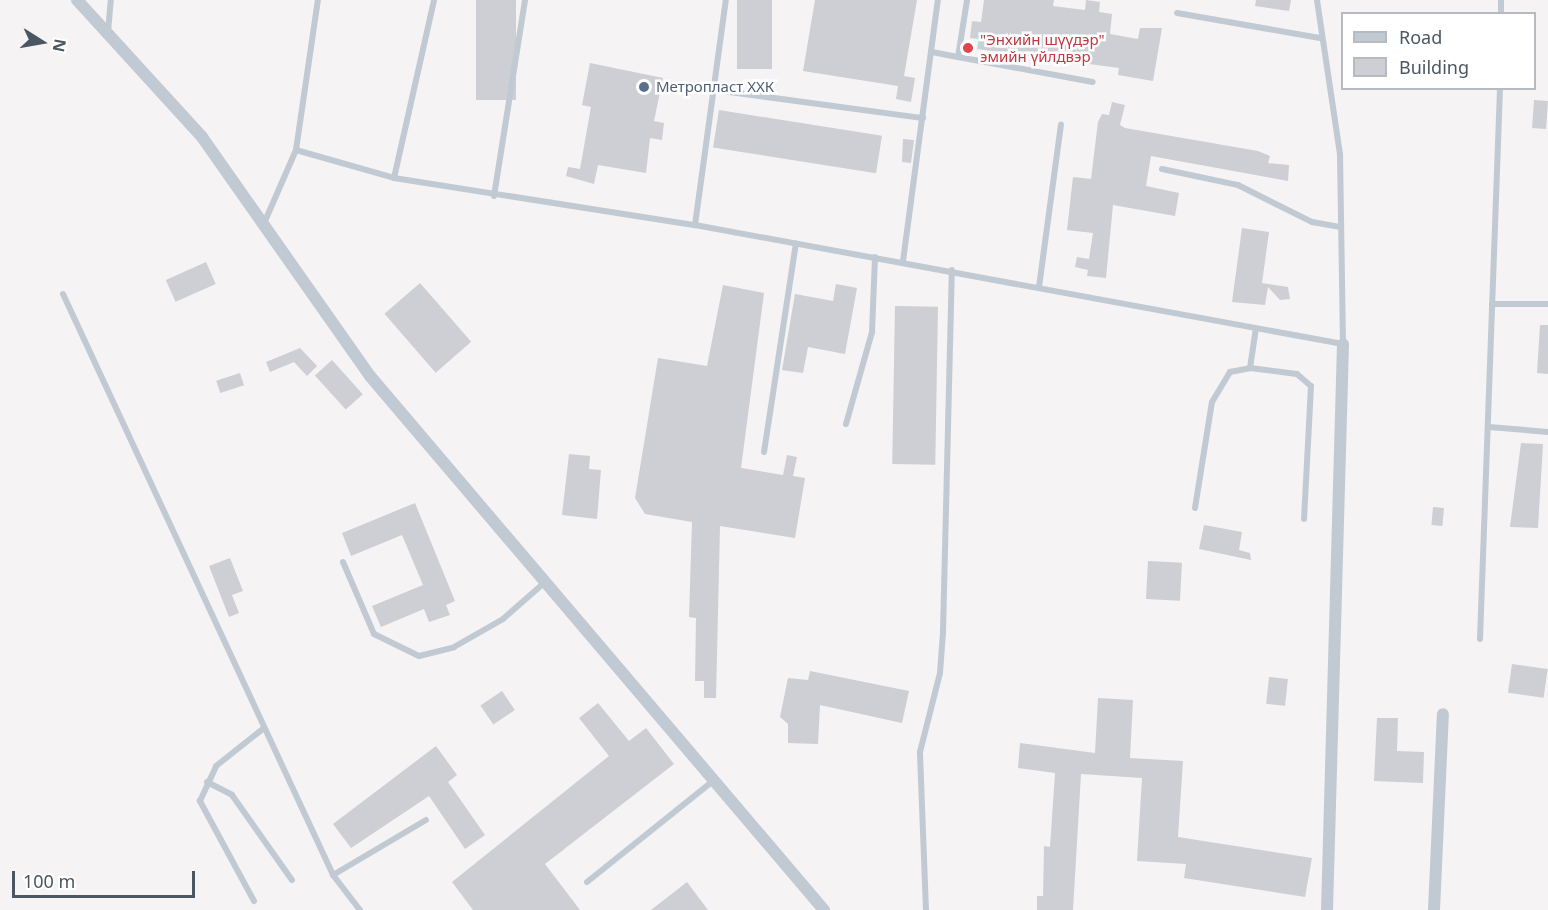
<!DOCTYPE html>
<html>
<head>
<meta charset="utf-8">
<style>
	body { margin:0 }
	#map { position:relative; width:1548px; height:910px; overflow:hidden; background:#f5f3f3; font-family:"Noto Sans",sans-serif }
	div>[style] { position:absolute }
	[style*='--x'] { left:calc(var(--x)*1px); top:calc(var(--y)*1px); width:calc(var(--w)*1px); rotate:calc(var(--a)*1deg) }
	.building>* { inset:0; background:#cdcfd5; transform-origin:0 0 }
	.lane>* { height:6px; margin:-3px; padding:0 3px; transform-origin:3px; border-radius:3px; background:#c1cad2 }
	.street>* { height:12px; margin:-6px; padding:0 6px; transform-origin:6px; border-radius:6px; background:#c1cad2 }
	.dots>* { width:16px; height:16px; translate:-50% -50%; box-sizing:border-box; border:3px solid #fff; border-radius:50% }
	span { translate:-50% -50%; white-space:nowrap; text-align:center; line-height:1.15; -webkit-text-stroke:5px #fff; paint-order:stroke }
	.health-label { font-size:15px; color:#be3a42 }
	.left { translate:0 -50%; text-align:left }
	.service-label { font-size:15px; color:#4e5e75 }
	.legend { position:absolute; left:1341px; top:12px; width:195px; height:78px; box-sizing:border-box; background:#fff; border:2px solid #b7bbc0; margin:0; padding:8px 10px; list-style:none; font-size:18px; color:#4a5661 }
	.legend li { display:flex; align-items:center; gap:12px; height:30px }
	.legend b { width:30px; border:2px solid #b7bbc0 }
	.north { position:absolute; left:12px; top:12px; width:60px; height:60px; -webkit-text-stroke:4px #fff; paint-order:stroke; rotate:101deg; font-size:16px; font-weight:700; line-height:24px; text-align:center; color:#4a5661 }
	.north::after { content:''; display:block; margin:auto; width:21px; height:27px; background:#4a5661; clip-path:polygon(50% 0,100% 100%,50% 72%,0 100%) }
	.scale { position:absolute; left:12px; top:871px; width:183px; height:27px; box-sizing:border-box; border:3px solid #4a5661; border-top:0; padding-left:8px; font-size:18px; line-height:21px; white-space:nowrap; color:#4a5661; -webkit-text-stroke:4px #fff; paint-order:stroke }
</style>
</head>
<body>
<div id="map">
	<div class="building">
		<i style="left:476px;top:0;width:40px;height:100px"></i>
		<i style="left:737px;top:0;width:35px;height:69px"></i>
		<i style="clip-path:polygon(815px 0,917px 0,904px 76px,915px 78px,911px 102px,896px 99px,898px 86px,803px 71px)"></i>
		<i style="clip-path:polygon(984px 0,1054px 0,1053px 6px,1085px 10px,1086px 0,1100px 2px,1099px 12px,1112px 14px,1110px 34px,1138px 39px,1140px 28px,1162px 28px,1153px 81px,1118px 75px,1119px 68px,977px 49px,979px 39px,970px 38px,972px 21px,981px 22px)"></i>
		<i style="clip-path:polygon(1256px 0,1291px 0,1289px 11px,1255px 6px)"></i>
		<i style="clip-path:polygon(590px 63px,663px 78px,654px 121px,664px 123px,662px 140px,650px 138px,646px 173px,598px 165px,594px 184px,566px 176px,568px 167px,580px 169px,591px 107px,582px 105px)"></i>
		<i style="left:1534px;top:100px;width:14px;height:28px;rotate:4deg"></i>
		<i style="clip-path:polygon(1112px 102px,1125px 105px,1120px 125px,1125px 128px,1258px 151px,1270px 156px,1268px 163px,1289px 165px,1288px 181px,1151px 156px,1146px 186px,1179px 193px,1175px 216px,1113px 205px,1106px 278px,1087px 276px,1088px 270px,1075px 267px,1077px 257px,1089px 259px,1093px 233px,1067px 230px,1073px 177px,1091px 179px,1098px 122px,1102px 114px,1109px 115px)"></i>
		<i style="left:719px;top:110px;width:165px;height:38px;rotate:9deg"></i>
		<i style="clip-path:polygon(903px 139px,914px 140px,911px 163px,902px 162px)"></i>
		<i style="clip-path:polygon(1242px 228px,1269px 232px,1262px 283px,1288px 287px,1290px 299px,1280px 300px,1268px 287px,1265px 305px,1232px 302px)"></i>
		<i style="left:206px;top:262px;width:24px;height:44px;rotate:66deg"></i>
		<i style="left:420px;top:283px;width:78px;height:47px;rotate:49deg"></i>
		<i style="clip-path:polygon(836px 284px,857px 288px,845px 354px,808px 347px,803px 373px,782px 370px,795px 294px,833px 301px)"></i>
		<i style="clip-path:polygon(723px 285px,764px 293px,741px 468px,783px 475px,787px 455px,797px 457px,793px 476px,805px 478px,795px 538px,720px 526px,716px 698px,704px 698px,704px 681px,695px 681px,696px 618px,689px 617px,692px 522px,645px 514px,635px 498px,658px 358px,707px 366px)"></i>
		<i style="left:895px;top:306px;width:43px;height:158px;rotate:1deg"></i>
		<i style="clip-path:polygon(1540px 325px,1548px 325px,1548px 374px,1537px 373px)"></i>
		<i style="clip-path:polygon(300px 348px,317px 366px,307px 376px,294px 362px,270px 372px,266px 362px)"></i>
		<i style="left:332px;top:360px;width:46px;height:23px;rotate:48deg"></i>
		<i style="left:240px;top:373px;width:13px;height:25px;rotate:72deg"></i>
		<i style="clip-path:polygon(1521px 443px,1543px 444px,1538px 528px,1510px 527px)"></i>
		<i style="clip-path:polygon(569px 454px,590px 456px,589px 469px,601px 470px,597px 519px,562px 515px)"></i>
		<i style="clip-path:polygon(415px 503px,455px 601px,446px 605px,450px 615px,429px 622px,424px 609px,381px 627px,372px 606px,423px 585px,402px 535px,351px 556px,342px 533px)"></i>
		<i style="left:1433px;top:507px;width:11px;height:18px;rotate:5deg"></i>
		<i style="clip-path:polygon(1204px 525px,1242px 532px,1239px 550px,1250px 553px,1251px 560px,1199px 549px)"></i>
		<i style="clip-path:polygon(230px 558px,243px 591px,232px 595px,239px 613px,229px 617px,209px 566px)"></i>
		<i style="left:1148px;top:561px;width:34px;height:38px;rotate:3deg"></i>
		<i style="left:1512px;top:664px;width:36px;height:29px;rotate:8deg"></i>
		<i style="clip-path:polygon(810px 671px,909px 691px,902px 723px,820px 705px,818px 744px,788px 743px,788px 724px,780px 717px,788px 678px,808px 680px)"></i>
		<i style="left:1269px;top:677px;width:19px;height:27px;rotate:6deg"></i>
		<i style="left:502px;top:691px;width:23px;height:26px;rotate:56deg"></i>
		<i style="clip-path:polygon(1098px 698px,1133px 700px,1130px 758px,1183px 761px,1178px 837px,1312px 858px,1305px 897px,1184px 878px,1186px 864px,1137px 861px,1142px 778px,1081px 774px,1073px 910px,1037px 910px,1037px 896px,1043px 896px,1044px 846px,1050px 847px,1055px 773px,1018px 768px,1020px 743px,1095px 753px)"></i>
		<i style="clip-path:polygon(598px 703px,629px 741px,646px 728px,674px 764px,545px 864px,580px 910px,473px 910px,452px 882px,609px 756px,579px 718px)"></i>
		<i style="clip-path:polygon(1377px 718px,1398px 718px,1397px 751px,1424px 752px,1423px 783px,1374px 781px)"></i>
		<i style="clip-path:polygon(436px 746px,457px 775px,448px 782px,485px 835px,465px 849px,429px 796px,351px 848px,333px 824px)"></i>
		<i style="clip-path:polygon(687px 882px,708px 910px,651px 910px)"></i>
	</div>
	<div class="lane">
		<i style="--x:1177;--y:13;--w:145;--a:9.9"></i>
		<i style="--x:1501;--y:14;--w:14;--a:-90"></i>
		<i style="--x:108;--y:32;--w:32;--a:-85"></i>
		<i style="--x:932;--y:52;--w:26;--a:11"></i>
		<i style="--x:958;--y:57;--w:58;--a:-81"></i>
		<i style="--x:958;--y:57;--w:137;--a:10.5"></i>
		<i style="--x:715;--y:90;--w:210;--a:7.7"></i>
		<i style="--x:296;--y:150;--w:102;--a:15.9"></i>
		<i style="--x:394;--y:178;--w:305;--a:8.9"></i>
		<i style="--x:695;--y:225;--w:659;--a:10.41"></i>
		<i style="--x:1343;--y:344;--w:190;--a:-90.9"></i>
		<i style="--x:1340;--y:154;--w:156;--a:-98.5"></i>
		<i style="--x:1162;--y:169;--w:78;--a:11.9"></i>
		<i style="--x:1238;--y:185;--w:83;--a:26.6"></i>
		<i style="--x:1312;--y:222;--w:28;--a:10"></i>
		<i style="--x:394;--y:178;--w:182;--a:-77.3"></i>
		<i style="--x:494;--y:196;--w:198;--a:-81"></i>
		<i style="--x:265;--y:221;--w:77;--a:-66.4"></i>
		<i style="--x:296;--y:150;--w:152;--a:-81.7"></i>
		<i style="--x:695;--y:225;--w:227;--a:-82.2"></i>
		<i style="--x:903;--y:261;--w:263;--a:-82.4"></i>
		<i style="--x:1039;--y:287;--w:164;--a:-82.3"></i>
		<i style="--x:63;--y:294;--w:641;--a:65.07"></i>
		<i style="--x:333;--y:875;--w:44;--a:52.4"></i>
		<i style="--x:1492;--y:304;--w:56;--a:0"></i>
		<i style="--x:1250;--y:368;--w:40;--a:-81.5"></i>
		<i style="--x:846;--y:424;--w:96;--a:-74.2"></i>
		<i style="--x:872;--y:332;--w:75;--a:-87.7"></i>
		<i style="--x:1489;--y:427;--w:59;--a:4.8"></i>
		<i style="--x:764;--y:452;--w:211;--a:-81.3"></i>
		<i style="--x:1195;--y:508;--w:107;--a:-80.9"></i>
		<i style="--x:1212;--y:402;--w:35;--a:-59"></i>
		<i style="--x:1230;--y:372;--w:20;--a:-11"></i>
		<i style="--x:1250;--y:368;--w:47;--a:7.3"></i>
		<i style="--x:1297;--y:374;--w:18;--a:41"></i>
		<i style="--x:1311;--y:386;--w:133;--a:93"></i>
		<i style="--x:343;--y:562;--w:78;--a:66.7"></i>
		<i style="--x:374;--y:634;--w:50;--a:26.1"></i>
		<i style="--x:419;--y:656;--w:36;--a:-14"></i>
		<i style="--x:454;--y:647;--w:56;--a:-29.7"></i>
		<i style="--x:503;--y:619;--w:55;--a:-41.3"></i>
		<i style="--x:1480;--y:639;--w:551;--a:-87.92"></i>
		<i style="--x:207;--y:782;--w:28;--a:27"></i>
		<i style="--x:232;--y:795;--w:104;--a:54.8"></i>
		<i style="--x:333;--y:875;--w:108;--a:-30.6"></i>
		<i style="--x:587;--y:882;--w:160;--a:-38.7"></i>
		<i style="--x:254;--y:901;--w:114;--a:-118.4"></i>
		<i style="--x:200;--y:801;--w:38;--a:-65"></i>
		<i style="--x:216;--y:766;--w:61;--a:-38.4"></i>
		<i style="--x:926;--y:910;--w:158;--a:-92.2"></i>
		<i style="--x:920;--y:752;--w:81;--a:-75.8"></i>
		<i style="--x:940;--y:673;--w:41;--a:-85.8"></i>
		<i style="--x:943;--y:632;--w:362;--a:-88.6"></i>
	</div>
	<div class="street">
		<i style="--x:77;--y:0;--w:185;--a:47.6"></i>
		<i style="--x:202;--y:137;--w:292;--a:54.9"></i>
		<i style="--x:370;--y:376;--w:701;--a:49.63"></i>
		<i style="--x:1327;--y:910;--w:566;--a:-88.38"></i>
		<i style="--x:1434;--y:910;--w:196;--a:-87.4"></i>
	</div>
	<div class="dots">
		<i style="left:968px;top:48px;background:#e0444e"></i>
		<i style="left:644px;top:87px;background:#5c6f8a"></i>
	</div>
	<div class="health-label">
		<span class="left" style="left:980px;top:48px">"Энхийн шүүдэр"<br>эмийн үйлдвэр</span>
	</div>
	<div class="service-label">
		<span class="left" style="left:656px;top:87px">Метропласт ХХК</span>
	</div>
	<ul class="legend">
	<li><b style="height:8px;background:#c1cad2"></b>Road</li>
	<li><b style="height:16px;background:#cdcfd5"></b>Building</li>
	</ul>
	<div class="north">N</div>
	<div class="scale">100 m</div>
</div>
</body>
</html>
